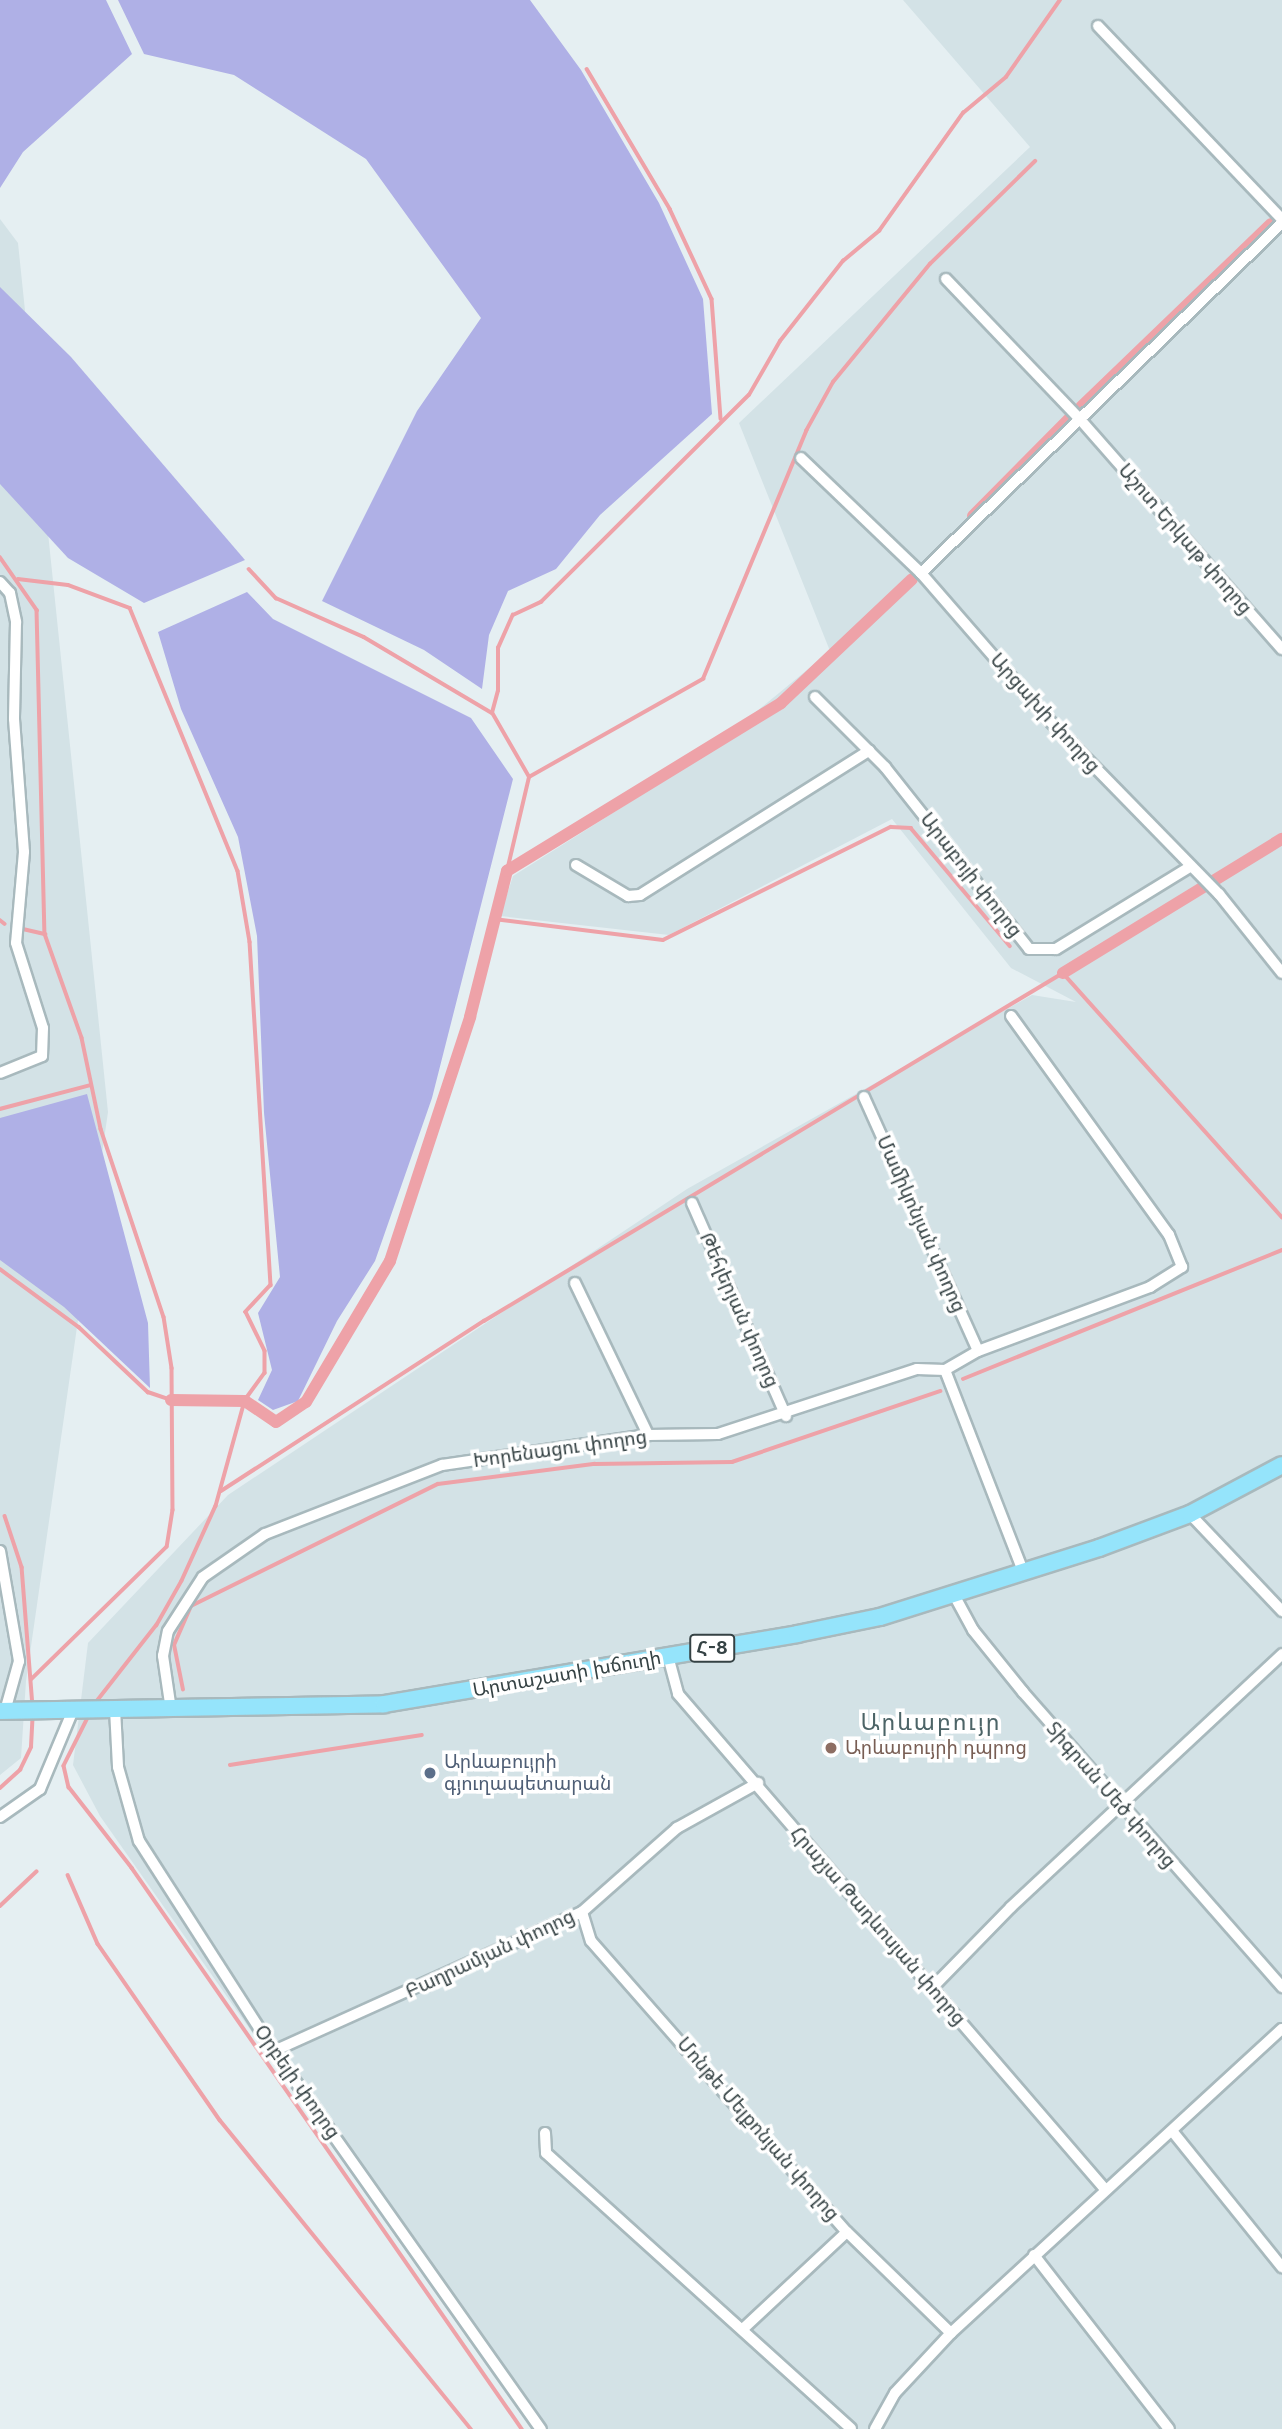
<!DOCTYPE html>
<html>
<head>
<meta charset="utf-8">
<style>
	body { margin:0 }
	#map { position:relative; width:1282px; height:2429px; overflow:hidden; background:#e5eff2; font-family:Inter,"Noto Sans Armenian",sans-serif }
	div>[style] { position:absolute }
	[style*='--x'] { left:calc(var(--x)*1px); top:calc(var(--y)*1px); width:calc(var(--w)*1px); rotate:calc(var(--a)*1deg) }
	.residential>* { inset:0; background:#d3e2e6 }
	.green>* { inset:0; background:#afb0e6 }
	.stream>* { height:3.5px; margin:-1.75px; padding:0 1.75px; transform-origin:1.75px; border-radius:1.75px; background:#eea2a8 }
	.canal>* { height:12px; margin:-6px; padding:0 6px; transform-origin:6px; border-radius:6px; background:#eea2a8 }
	.roads { filter:drop-shadow(2px 0 #a8b9bd) drop-shadow(-2px 0 #a8b9bd) drop-shadow(0 2px #a8b9bd) drop-shadow(0 -2px #a8b9bd) }
	.street>* { height:10px; margin:-5px; padding:0 5px; transform-origin:5px; border-radius:5px; background:#fff }
	.primary>* { height:16px; margin:-8px; padding:0 8px; transform-origin:8px; border-radius:8px; background:#95e4fb }
	.dots>* { width:19px; height:19px; translate:-50% -50%; box-sizing:border-box; border:4px solid #fff; border-radius:50% }
	span { translate:-50% -50%; white-space:nowrap; text-align:center; line-height:1.15; -webkit-text-stroke:7px #fff; paint-order:stroke }
	.shield-label span { padding:2px 5px; background:#fff; border:2px solid; border-radius:5px; -webkit-text-stroke-width:0 }
	.shield-label { font-size:18px; color:#354244; font-weight:700 }
	.street-label { font-size:19px; color:#354244 }
	.education-label { font-size:19px; color:#785e54 }
	.left { translate:0 -50%; text-align:left }
	.service-label { font-size:19px; color:#4e5e75 }
	.quarter-label { font-size:23px; color:#4c6467; letter-spacing:2px }
</style>
</head>
<body>
<div id="map">
	<div class="residential">
		<i style="clip-path:polygon(903px 0,1282px 0,1282px 2429px,531px 2429px,100px 1816px,73px 1765px,88px 1643px,228px 1495px,687px 1189px,1032px 995px,1076px 1002px,1011px 968px,892px 819px,669px 935px,500px 916px,513px 876px,700px 758px,830px 651px,739px 423px,1030px 147px)"></i>
		<i style="clip-path:polygon(0 219px,18px 243px,108px 1112px,26px 1681px,21px 1758px,0 1775px)"></i>
	</div>
	<div class="green">
		<i style="clip-path:polygon(0 0,106px 0,132px 54px,23px 152px,0 188px)"></i>
		<i style="clip-path:polygon(118px 0,530px 0,581px 70px,659px 203px,703px 299px,712px 414px,600px 515px,556px 569px,508px 591px,489px 635px,482px 689px,424px 650px,322px 601px,417px 411px,481px 318px,366px 159px,234px 75px,144px 54px)"></i>
		<i style="clip-path:polygon(0 287px,71px 357px,245px 560px,144px 603px,68px 558px,0 484px)"></i>
		<i style="clip-path:polygon(247px 592px,273px 619px,471px 718px,513px 779px,432px 1098px,375px 1261px,337px 1321px,298px 1401px,273px 1410px,258px 1400px,272px 1370px,258px 1313px,280px 1277px,264px 1113px,257px 936px,238px 837px,181px 709px,158px 632px)"></i>
		<i style="clip-path:polygon(87px 1094px,148px 1323px,150px 1388px,64px 1307px,0 1260px,0 1118px)"></i>
	</div>
	<div class="stream">
		<i style="--x:587;--y:69;--w:163;--a:59.3"></i>
		<i style="--x:670;--y:209;--w:99;--a:65"></i>
		<i style="--x:712;--y:299;--w:120;--a:85.7"></i>
		<i style="--x:0;--y:557;--w:65;--a:55.1"></i>
		<i style="--x:37;--y:610;--w:324;--a:88.6"></i>
		<i style="--x:45;--y:934;--w:110;--a:70.4"></i>
		<i style="--x:82;--y:1038;--w:93;--a:78.2"></i>
		<i style="--x:101;--y:1129;--w:198;--a:71.5"></i>
		<i style="--x:164;--y:1317;--w:52;--a:81.1"></i>
		<i style="--x:172;--y:1368;--w:142;--a:89.6"></i>
		<i style="--x:173;--y:1510;--w:37;--a:99"></i>
		<i style="--x:167;--y:1547;--w:189;--a:135.6"></i>
		<i style="--x:249;--y:569;--w:40;--a:47"></i>
		<i style="--x:276;--y:598;--w:96;--a:23.9"></i>
		<i style="--x:364;--y:637;--w:149;--a:30.7"></i>
		<i style="--x:18;--y:579;--w:50;--a:6.8"></i>
		<i style="--x:68;--y:585;--w:66;--a:20.4"></i>
		<i style="--x:130;--y:608;--w:284;--a:67.7"></i>
		<i style="--x:238;--y:871;--w:72;--a:80.4"></i>
		<i style="--x:250;--y:942;--w:344;--a:86.5"></i>
		<i style="--x:271;--y:1285;--w:37;--a:133"></i>
		<i style="--x:246;--y:1312;--w:43;--a:64"></i>
		<i style="--x:265;--y:1351;--w:22;--a:90"></i>
		<i style="--x:265;--y:1373;--w:34;--a:126"></i>
		<i style="--x:245;--y:1401;--w:109;--a:105.4"></i>
		<i style="--x:216;--y:1506;--w:82;--a:114.4"></i>
		<i style="--x:182;--y:1581;--w:51;--a:119.6"></i>
		<i style="--x:157;--y:1625;--w:100;--a:128.1"></i>
		<i style="--x:529;--y:777;--w:74;--a:-120"></i>
		<i style="--x:492;--y:713;--w:23;--a:-75"></i>
		<i style="--x:498;--y:691;--w:43;--a:-90"></i>
		<i style="--x:498;--y:648;--w:36;--a:-66"></i>
		<i style="--x:513;--y:615;--w:31;--a:-25"></i>
		<i style="--x:541;--y:602;--w:293;--a:-44.9"></i>
		<i style="--x:749;--y:395;--w:62;--a:-60.1"></i>
		<i style="--x:780;--y:341;--w:102;--a:-51.8"></i>
		<i style="--x:843;--y:261;--w:47;--a:-39.8"></i>
		<i style="--x:879;--y:231;--w:145;--a:-54.6"></i>
		<i style="--x:963;--y:113;--w:56;--a:-39.9"></i>
		<i style="--x:1006;--y:77;--w:94;--a:-55"></i>
		<i style="--x:507;--y:871;--w:97;--a:-76.8"></i>
		<i style="--x:529;--y:777;--w:200;--a:-29.4"></i>
		<i style="--x:703;--y:679;--w:269;--a:-67.4"></i>
		<i style="--x:806;--y:431;--w:56;--a:-61.1"></i>
		<i style="--x:833;--y:382;--w:153;--a:-50.6"></i>
		<i style="--x:930;--y:264;--w:147;--a:-44.4"></i>
		<i style="--x:494;--y:919;--w:170;--a:7.1"></i>
		<i style="--x:663;--y:940;--w:254;--a:-26.4"></i>
		<i style="--x:891;--y:827;--w:20;--a:3"></i>
		<i style="--x:911;--y:828;--w:154;--a:50"></i>
		<i style="--x:0;--y:920;--w:6;--a:39"></i>
		<i style="--x:23;--y:929;--w:23;--a:13"></i>
		<i style="--x:0;--y:1109;--w:94;--a:-14.8"></i>
		<i style="--x:0;--y:1269;--w:98;--a:36.3"></i>
		<i style="--x:79;--y:1327;--w:95;--a:43.3"></i>
		<i style="--x:148;--y:1392;--w:24;--a:19"></i>
		<i style="--x:963;--y:1379;--w:344;--a:-22"></i>
		<i style="--x:221;--y:1491;--w:313;--a:-32.9"></i>
		<i style="--x:484;--y:1321;--w:676;--a:-31.01"></i>
		<i style="--x:1063;--y:973;--w:328;--a:48.1"></i>
		<i style="--x:5;--y:1516;--w:54;--a:71.6"></i>
		<i style="--x:22;--y:1567;--w:139;--a:85.5"></i>
		<i style="--x:183;--y:1690;--w:46;--a:-101.3"></i>
		<i style="--x:174;--y:1645;--w:43;--a:-66.4"></i>
		<i style="--x:191;--y:1606;--w:275;--a:-26.3"></i>
		<i style="--x:438;--y:1484;--w:158;--a:-7.3"></i>
		<i style="--x:595;--y:1464;--w:137;--a:-0.8"></i>
		<i style="--x:732;--y:1462;--w:220;--a:-18.8"></i>
		<i style="--x:90;--y:1714;--w:58;--a:116.6"></i>
		<i style="--x:64;--y:1766;--w:22;--a:77"></i>
		<i style="--x:69;--y:1787;--w:103;--a:52.1"></i>
		<i style="--x:132;--y:1868;--w:683;--a:55.19"></i>
		<i style="--x:230;--y:1765;--w:194;--a:-8.9"></i>
		<i style="--x:0;--y:1788;--w:27;--a:-42"></i>
		<i style="--x:20;--y:1770;--w:25;--a:-64"></i>
		<i style="--x:31;--y:1747;--w:33;--a:-87"></i>
		<i style="--x:68;--y:1875;--w:75;--a:66.5"></i>
		<i style="--x:98;--y:1944;--w:214;--a:55.3"></i>
		<i style="--x:220;--y:2120;--w:398;--a:50.9"></i>
		<i style="--x:0;--y:1906;--w:50;--a:-43.4"></i>
	</div>
	<div class="canal">
		<i style="--x:1081;--y:407;--w:264;--a:-43.9"></i>
		<i style="--x:973;--y:516;--w:138;--a:-45.3"></i>
		<i style="--x:1063;--y:973;--w:257;--a:-31.5"></i>
		<i style="--x:171;--y:1400;--w:74;--a:0.8"></i>
		<i style="--x:245;--y:1401;--w:37;--a:34"></i>
		<i style="--x:276;--y:1422;--w:36;--a:-34"></i>
		<i style="--x:306;--y:1402;--w:164;--a:-59.2"></i>
		<i style="--x:390;--y:1261;--w:257;--a:-71.8"></i>
		<i style="--x:470;--y:1017;--w:151;--a:-75.8"></i>
		<i style="--x:507;--y:871;--w:321;--a:-31.5"></i>
		<i style="--x:781;--y:703;--w:180;--a:-43.4"></i>
	</div>
	<div class="roads">
		<div class="street">
			<i style="--x:1098;--y:26;--w:267;--a:46.4"></i>
			<i style="--x:946;--y:279;--w:191;--a:46.3"></i>
			<i style="--x:1078;--y:417;--w:309;--a:48.7"></i>
			<i style="--x:801;--y:458;--w:166;--a:43.8"></i>
			<i style="--x:921;--y:573;--w:191;--a:49"></i>
			<i style="--x:1046;--y:717;--w:248;--a:45.7"></i>
			<i style="--x:1219;--y:894;--w:101;--a:51.4"></i>
			<i style="--x:921;--y:573;--w:503;--a:-44.11"></i>
			<i style="--x:0;--y:582;--w:15;--a:48"></i>
			<i style="--x:10;--y:593;--w:30;--a:78"></i>
			<i style="--x:16;--y:622;--w:97;--a:91.2"></i>
			<i style="--x:14;--y:719;--w:133;--a:85.7"></i>
			<i style="--x:24;--y:852;--w:91;--a:95"></i>
			<i style="--x:16;--y:943;--w:89;--a:72.4"></i>
			<i style="--x:43;--y:1028;--w:28;--a:92"></i>
			<i style="--x:42;--y:1056;--w:45;--a:158"></i>
			<i style="--x:815;--y:697;--w:99;--a:45"></i>
			<i style="--x:885;--y:767;--w:232;--a:51.6"></i>
			<i style="--x:1029;--y:949;--w:27;--a:0"></i>
			<i style="--x:1056;--y:949;--w:157;--a:-31.5"></i>
			<i style="--x:576;--y:865;--w:61;--a:30.8"></i>
			<i style="--x:628;--y:896;--w:12;--a:-5"></i>
			<i style="--x:640;--y:895;--w:271;--a:-32.2"></i>
			<i style="--x:864;--y:1097;--w:278;--a:65.8"></i>
			<i style="--x:692;--y:1203;--w:233;--a:66.2"></i>
			<i style="--x:575;--y:1283;--w:169;--a:64.3"></i>
			<i style="--x:945;--y:1370;--w:216;--a:68.8"></i>
			<i style="--x:1190;--y:1514;--w:134;--a:46.5"></i>
			<i style="--x:0;--y:1551;--w:112;--a:80.2"></i>
			<i style="--x:19;--y:1661;--w:52;--a:105.6"></i>
			<i style="--x:953;--y:1593;--w:42;--a:61.6"></i>
			<i style="--x:973;--y:1630;--w:80;--a:51.1"></i>
			<i style="--x:1023;--y:1692;--w:393;--a:48.7"></i>
			<i style="--x:668;--y:1656;--w:39;--a:75"></i>
			<i style="--x:678;--y:1694;--w:652;--a:49.23"></i>
			<i style="--x:115;--y:1709;--w:58;--a:87"></i>
			<i style="--x:118;--y:1767;--w:77;--a:74.2"></i>
			<i style="--x:139;--y:1841;--w:250;--a:57.3"></i>
			<i style="--x:274;--y:2051;--w:463;--a:54.8"></i>
			<i style="--x:171;--y:1710;--w:55;--a:-98.4"></i>
			<i style="--x:163;--y:1656;--w:25;--a:-79"></i>
			<i style="--x:168;--y:1631;--w:64;--a:-57.1"></i>
			<i style="--x:203;--y:1577;--w:75;--a:-34.7"></i>
			<i style="--x:265;--y:1534;--w:190;--a:-21.3"></i>
			<i style="--x:442;--y:1465;--w:208;--a:-8.3"></i>
			<i style="--x:648;--y:1435;--w:70;--a:-0.8"></i>
			<i style="--x:718;--y:1434;--w:209;--a:-18.1"></i>
			<i style="--x:917;--y:1369;--w:28;--a:2"></i>
			<i style="--x:945;--y:1370;--w:38;--a:-30"></i>
			<i style="--x:978;--y:1351;--w:184;--a:-20.4"></i>
			<i style="--x:1150;--y:1287;--w:38;--a:-32"></i>
			<i style="--x:1182;--y:1267;--w:35;--a:-112"></i>
			<i style="--x:1169;--y:1235;--w:270;--a:-125.8"></i>
			<i style="--x:0;--y:1817;--w:49;--a:-35"></i>
			<i style="--x:40;--y:1789;--w:86;--a:-67.3"></i>
			<i style="--x:582;--y:1912;--w:30;--a:73"></i>
			<i style="--x:591;--y:1941;--w:388;--a:48.7"></i>
			<i style="--x:847;--y:2232;--w:145;--a:44.2"></i>
			<i style="--x:932;--y:1988;--w:113;--a:-45.7"></i>
			<i style="--x:1011;--y:1907;--w:371;--a:-43"></i>
			<i style="--x:274;--y:2051;--w:338;--a:-24.3"></i>
			<i style="--x:582;--y:1912;--w:127;--a:-41.5"></i>
			<i style="--x:677;--y:1828;--w:93;--a:-29.1"></i>
			<i style="--x:1173;--y:2132;--w:174;--a:51.1"></i>
			<i style="--x:545;--y:2133;--w:20;--a:87"></i>
			<i style="--x:546;--y:2153;--w:411;--a:42.1"></i>
			<i style="--x:1034;--y:2255;--w:220;--a:52.2"></i>
			<i style="--x:745;--y:2327;--w:139;--a:-43"></i>
			<i style="--x:875;--y:2429;--w:41;--a:-60.9"></i>
			<i style="--x:895;--y:2393;--w:82;--a:-47"></i>
			<i style="--x:951;--y:2333;--w:449;--a:-42.6"></i>
		</div>
		<div class="primary">
			<i style="--x:0;--y:1711;--w:384;--a:-1"></i>
			<i style="--x:384;--y:1704;--w:419;--a:-9.6"></i>
			<i style="--x:797;--y:1634;--w:85;--a:-11.6"></i>
			<i style="--x:880;--y:1617;--w:230;--a:-17.5"></i>
			<i style="--x:1099;--y:1548;--w:97;--a:-20.5"></i>
			<i style="--x:1190;--y:1514;--w:104;--a:-28"></i>
		</div>
	</div>
	<div class="dots">
		<i style="left:831px;top:1748px;background:#8d6e63"></i>
		<i style="left:430px;top:1773px;background:#5c6f8a"></i>
	</div>
	<div class="shield-label">
		<span style="left:712px;top:1648px">Հ-8</span>
	</div>
	<div class="street-label">
		<span style="left:1185px;top:539px;rotate:49deg">Աշոտ Երկաթ փողոց</span>
		<span style="left:1045px;top:713px;rotate:48deg">Արցախի փողոց</span>
		<span style="left:971px;top:875px;rotate:52deg">Արաբոյի փողոց</span>
		<span style="left:921px;top:1224px;rotate:66deg">Մամիկոնյան փողոց</span>
		<span style="left:739px;top:1310px;rotate:66deg">Թեհլերյան փողոց</span>
		<span style="left:560px;top:1449px;rotate:-8deg">Խորենացու փողոց</span>
		<span style="left:567px;top:1674px;rotate:-10deg">Արտաշատի խճուղի</span>
		<span style="left:1111px;top:1795px;rotate:49deg">Տիգրան Մեծ փողոց</span>
		<span style="left:878px;top:1926px;rotate:49deg">Հրաչյա Թադևոսյան փողոց</span>
		<span style="left:490px;top:1954px;rotate:-25deg">Բաղրամյան փողոց</span>
		<span style="left:297px;top:2082px;rotate:55deg">Օրբելի փողոց</span>
		<span style="left:758px;top:2129px;rotate:49deg">Մոնթե Մելքոնյան փողոց</span>
	</div>
	<div class="education-label">
		<span class="left" style="left:845px;top:1748px">Արևաբույրի դպրոց</span>
	</div>
	<div class="service-label">
		<span class="left" style="left:444px;top:1773px">Արևաբույրի<br>գյուղապետարան</span>
	</div>
	<div class="quarter-label">
		<span style="left:931px;top:1722px">Արևաբույր</span>
	</div>
</div>
</body>
</html>
